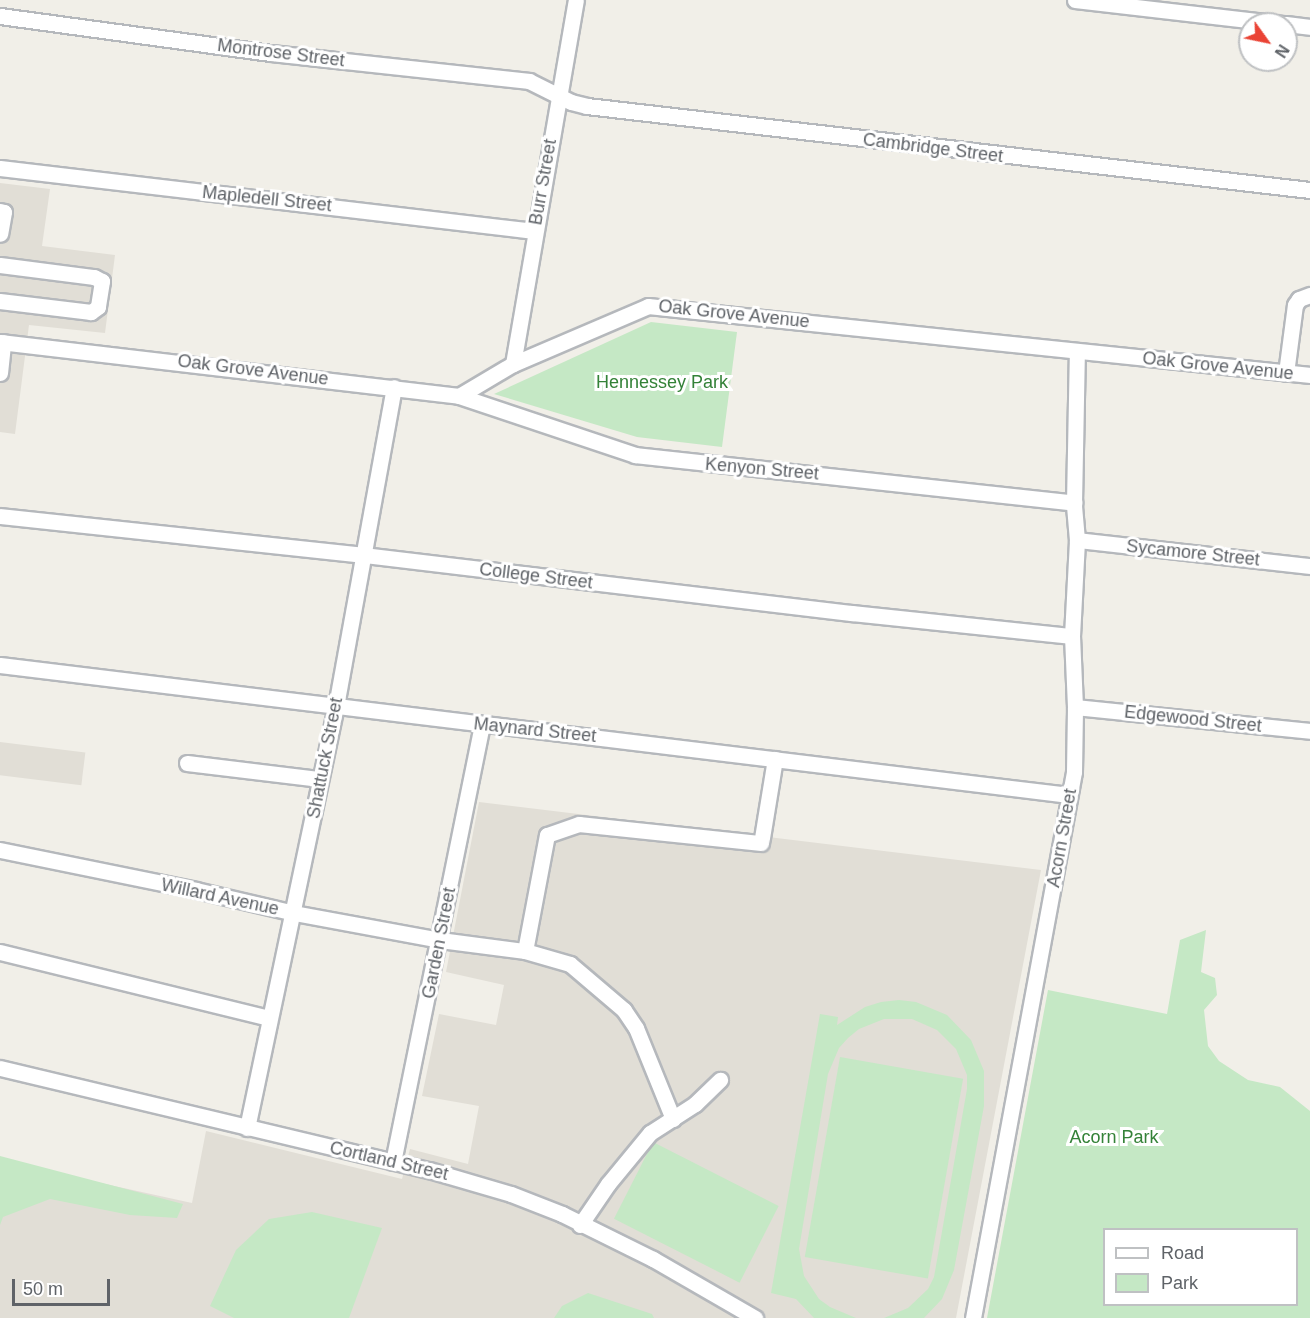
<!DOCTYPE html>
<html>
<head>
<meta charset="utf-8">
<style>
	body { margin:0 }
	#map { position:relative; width:1310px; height:1318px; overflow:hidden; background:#f1efe8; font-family:Arial,sans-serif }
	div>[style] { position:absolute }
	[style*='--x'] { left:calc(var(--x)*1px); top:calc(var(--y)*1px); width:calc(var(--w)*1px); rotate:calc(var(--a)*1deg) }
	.education>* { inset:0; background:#e1ded6; transform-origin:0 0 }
	.green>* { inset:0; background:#c5e8c5; transform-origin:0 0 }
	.roads { filter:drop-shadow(2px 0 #b5b8bc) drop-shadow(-2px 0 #b5b8bc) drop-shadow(0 2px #b5b8bc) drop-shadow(0 -2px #b5b8bc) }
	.minor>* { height:15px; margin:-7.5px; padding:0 7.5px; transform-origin:7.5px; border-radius:7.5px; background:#fff }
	span { translate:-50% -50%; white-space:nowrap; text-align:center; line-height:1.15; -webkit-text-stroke:6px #fff; paint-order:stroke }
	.street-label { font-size:18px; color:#5f6368 }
	.park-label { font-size:18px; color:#348238 }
	.legend { position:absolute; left:1103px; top:1228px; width:195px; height:78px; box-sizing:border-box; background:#fff; border:2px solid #bfc1c3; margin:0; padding:8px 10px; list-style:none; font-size:18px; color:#5f6368 }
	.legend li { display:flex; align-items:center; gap:12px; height:30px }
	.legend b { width:30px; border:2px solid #bfc1c3 }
	.north { position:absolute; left:1238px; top:12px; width:60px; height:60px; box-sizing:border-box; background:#fff; border:2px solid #bfc1c3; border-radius:50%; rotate:123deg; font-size:16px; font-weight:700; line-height:24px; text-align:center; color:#5f6368 }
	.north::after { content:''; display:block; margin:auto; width:21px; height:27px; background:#ea4335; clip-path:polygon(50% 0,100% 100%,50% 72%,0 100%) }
	.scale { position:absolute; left:12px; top:1279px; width:98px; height:27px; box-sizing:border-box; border:3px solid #5f6368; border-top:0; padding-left:8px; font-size:18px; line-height:21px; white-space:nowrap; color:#5f6368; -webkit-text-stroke:4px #fff; paint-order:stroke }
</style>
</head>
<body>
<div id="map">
	<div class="education">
		<i style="clip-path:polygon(0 183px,50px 189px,42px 246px,115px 255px,105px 333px,29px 325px,15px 434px,0 432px)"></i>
		<i style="left:0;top:742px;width:86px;height:33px;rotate:7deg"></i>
		<i style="clip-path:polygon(479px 802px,1041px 870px,956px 1318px,0 1318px,0 1161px,192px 1203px,206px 1131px,402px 1179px,410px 1149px,468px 1164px,479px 1106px,422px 1096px,439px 1014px,496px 1025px,504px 985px,446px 972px)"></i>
	</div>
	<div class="green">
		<i style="clip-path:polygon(651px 322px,737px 332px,722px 447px,637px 437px,494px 394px)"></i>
		<i style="clip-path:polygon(evenodd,1206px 930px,1201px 972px,1215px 978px,1217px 995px,1204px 1010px,1208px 1046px,1219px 1061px,1248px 1080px,1280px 1087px,1310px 1111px,1310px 1318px,987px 1318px,1048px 990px,1167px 1014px,1180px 940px,1206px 930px,1104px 1230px,1296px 1230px,1296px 1304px,1104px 1304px,1104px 1230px)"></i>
		<i style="clip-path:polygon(899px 1000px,916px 1002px,947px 1015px,971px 1040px,984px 1071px,984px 1106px,954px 1270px,942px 1299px,924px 1318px,884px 1318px,908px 1308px,928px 1289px,934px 1277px,967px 1089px,967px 1075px,956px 1049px,937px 1030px,912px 1019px,884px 1019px,859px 1029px,848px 1038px,839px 1048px,828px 1074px,799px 1249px,804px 1276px,819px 1299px,830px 1307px,856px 1318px,814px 1318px,796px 1299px,771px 1293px,820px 1014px,838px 1017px,837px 1025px,865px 1007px,881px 1002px)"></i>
		<i style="left:840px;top:1057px;width:125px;height:203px;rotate:10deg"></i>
		<i style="left:653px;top:1142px;width:141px;height:86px;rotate:27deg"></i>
		<i style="clip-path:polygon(0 1156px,183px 1204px,177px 1218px,130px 1215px,50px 1199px,3px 1217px,0 1225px)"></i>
		<i style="clip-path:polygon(312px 1212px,382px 1228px,349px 1318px,234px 1318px,210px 1306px,236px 1250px,269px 1219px)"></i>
		<i style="clip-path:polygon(588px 1293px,652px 1314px,654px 1318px,554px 1318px,562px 1306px)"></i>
	</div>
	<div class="roads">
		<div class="minor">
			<i style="--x:1075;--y:0;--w:209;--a:6.6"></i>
			<i style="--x:0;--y:16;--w:274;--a:7.8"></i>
			<i style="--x:271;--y:53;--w:260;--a:6.2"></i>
			<i style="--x:529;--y:81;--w:47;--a:26.6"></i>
			<i style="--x:571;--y:102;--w:16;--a:14"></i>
			<i style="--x:587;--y:106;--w:728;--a:6.63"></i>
			<i style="--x:1286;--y:24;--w:24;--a:7"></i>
			<i style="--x:0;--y:168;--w:538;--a:6.73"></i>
			<i style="--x:0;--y:211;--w:4;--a:14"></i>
			<i style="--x:4;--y:212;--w:22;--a:100"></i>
			<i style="--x:0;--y:265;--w:95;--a:7.3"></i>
			<i style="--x:94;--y:277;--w:9;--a:27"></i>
			<i style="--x:102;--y:281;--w:26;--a:99"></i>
			<i style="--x:98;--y:307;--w:9;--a:144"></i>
			<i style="--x:91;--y:312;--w:92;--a:-173.1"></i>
			<i style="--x:0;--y:342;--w:462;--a:6.7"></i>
			<i style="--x:459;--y:396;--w:63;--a:-30.7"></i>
			<i style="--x:513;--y:364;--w:147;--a:-23.2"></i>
			<i style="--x:648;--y:306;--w:666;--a:5.95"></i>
			<i style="--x:513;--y:364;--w:369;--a:-80.2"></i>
			<i style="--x:0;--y:373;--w:31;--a:-84"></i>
			<i style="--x:1286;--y:373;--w:69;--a:-82.5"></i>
			<i style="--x:1295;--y:305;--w:7;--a:-56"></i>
			<i style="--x:1299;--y:299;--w:12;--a:-20"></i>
			<i style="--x:459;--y:396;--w:186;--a:18.5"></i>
			<i style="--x:635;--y:455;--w:442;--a:6.2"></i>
			<i style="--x:0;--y:516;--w:366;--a:6.1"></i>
			<i style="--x:364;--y:555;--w:491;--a:6.8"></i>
			<i style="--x:852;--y:613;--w:221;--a:6"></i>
			<i style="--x:1077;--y:540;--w:234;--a:6.4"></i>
			<i style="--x:0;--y:665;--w:1077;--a:6.93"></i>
			<i style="--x:1075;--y:707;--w:236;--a:5.8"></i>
			<i style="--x:187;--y:763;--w:134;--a:6.9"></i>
			<i style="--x:762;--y:838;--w:80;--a:-80.7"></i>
			<i style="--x:0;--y:850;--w:200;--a:11.5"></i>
			<i style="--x:196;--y:890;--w:101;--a:13.2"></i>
			<i style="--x:294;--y:913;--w:148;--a:10.5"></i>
			<i style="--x:440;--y:940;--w:86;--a:7.4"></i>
			<i style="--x:0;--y:952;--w:277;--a:13.8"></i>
			<i style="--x:0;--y:1068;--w:441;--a:13.4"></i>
			<i style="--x:429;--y:1170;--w:85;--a:16.3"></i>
			<i style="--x:511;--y:1194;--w:55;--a:21.4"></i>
			<i style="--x:562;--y:1214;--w:102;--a:26.3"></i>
			<i style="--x:653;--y:1259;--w:118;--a:30"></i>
			<i style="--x:673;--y:1119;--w:98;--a:-112.1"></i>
			<i style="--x:636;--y:1028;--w:22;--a:-124"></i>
			<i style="--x:624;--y:1010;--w:71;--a:-139.6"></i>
			<i style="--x:570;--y:964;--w:47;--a:-163.9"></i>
			<i style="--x:525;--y:951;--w:118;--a:-79.3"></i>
			<i style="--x:547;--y:835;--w:34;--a:-19"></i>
			<i style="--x:579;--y:824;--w:183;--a:6"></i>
			<i style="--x:247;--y:1128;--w:431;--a:-78.1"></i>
			<i style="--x:336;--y:706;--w:324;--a:-79.7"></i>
			<i style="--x:393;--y:1162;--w:447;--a:-78.5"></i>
			<i style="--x:580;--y:1225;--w:50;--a:-55.7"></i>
			<i style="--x:608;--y:1184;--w:66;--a:-50.5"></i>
			<i style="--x:650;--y:1133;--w:54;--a:-32.8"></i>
			<i style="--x:695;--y:1104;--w:35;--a:-44"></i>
			<i style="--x:973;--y:1318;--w:555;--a:-79.52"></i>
			<i style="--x:1074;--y:772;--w:65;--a:-89.1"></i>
			<i style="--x:1075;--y:707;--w:71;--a:-92.4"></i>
			<i style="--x:1072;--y:636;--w:96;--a:-87"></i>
			<i style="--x:1077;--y:540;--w:37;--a:-95"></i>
			<i style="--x:1074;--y:503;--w:152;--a:-88.9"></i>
		</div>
	</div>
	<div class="street-label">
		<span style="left:281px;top:53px;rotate:7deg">Montrose Street</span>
		<span style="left:933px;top:148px;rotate:7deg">Cambridge Street</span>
		<span style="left:543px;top:182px;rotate:-80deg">Burr Street</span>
		<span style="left:267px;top:199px;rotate:6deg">Mapledell Street</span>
		<span style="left:734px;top:314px;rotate:6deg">Oak Grove Avenue</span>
		<span style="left:1218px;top:366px;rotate:6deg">Oak Grove Avenue</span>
		<span style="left:253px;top:370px;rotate:7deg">Oak Grove Avenue</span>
		<span style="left:762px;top:469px;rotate:5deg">Kenyon Street</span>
		<span style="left:1193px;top:553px;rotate:6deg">Sycamore Street</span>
		<span style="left:536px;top:576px;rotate:7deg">College Street</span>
		<span style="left:1193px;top:719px;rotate:6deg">Edgewood Street</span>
		<span style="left:535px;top:730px;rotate:6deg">Maynard Street</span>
		<span style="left:325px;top:758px;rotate:-79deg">Shattuck Street</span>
		<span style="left:1062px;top:838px;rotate:-80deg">Acorn Street</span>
		<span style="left:220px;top:897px;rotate:12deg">Willard Avenue</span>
		<span style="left:439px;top:943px;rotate:-79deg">Garden Street</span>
		<span style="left:389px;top:1161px;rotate:13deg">Cortland Street</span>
	</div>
	<div class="park-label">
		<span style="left:662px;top:382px">Hennessey Park</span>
		<span style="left:1114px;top:1137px">Acorn Park</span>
	</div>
	<ul class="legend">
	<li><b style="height:8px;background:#fff"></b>Road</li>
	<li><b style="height:16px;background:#c5e8c5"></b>Park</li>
	</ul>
	<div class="north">N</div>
	<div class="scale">50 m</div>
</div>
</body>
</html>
